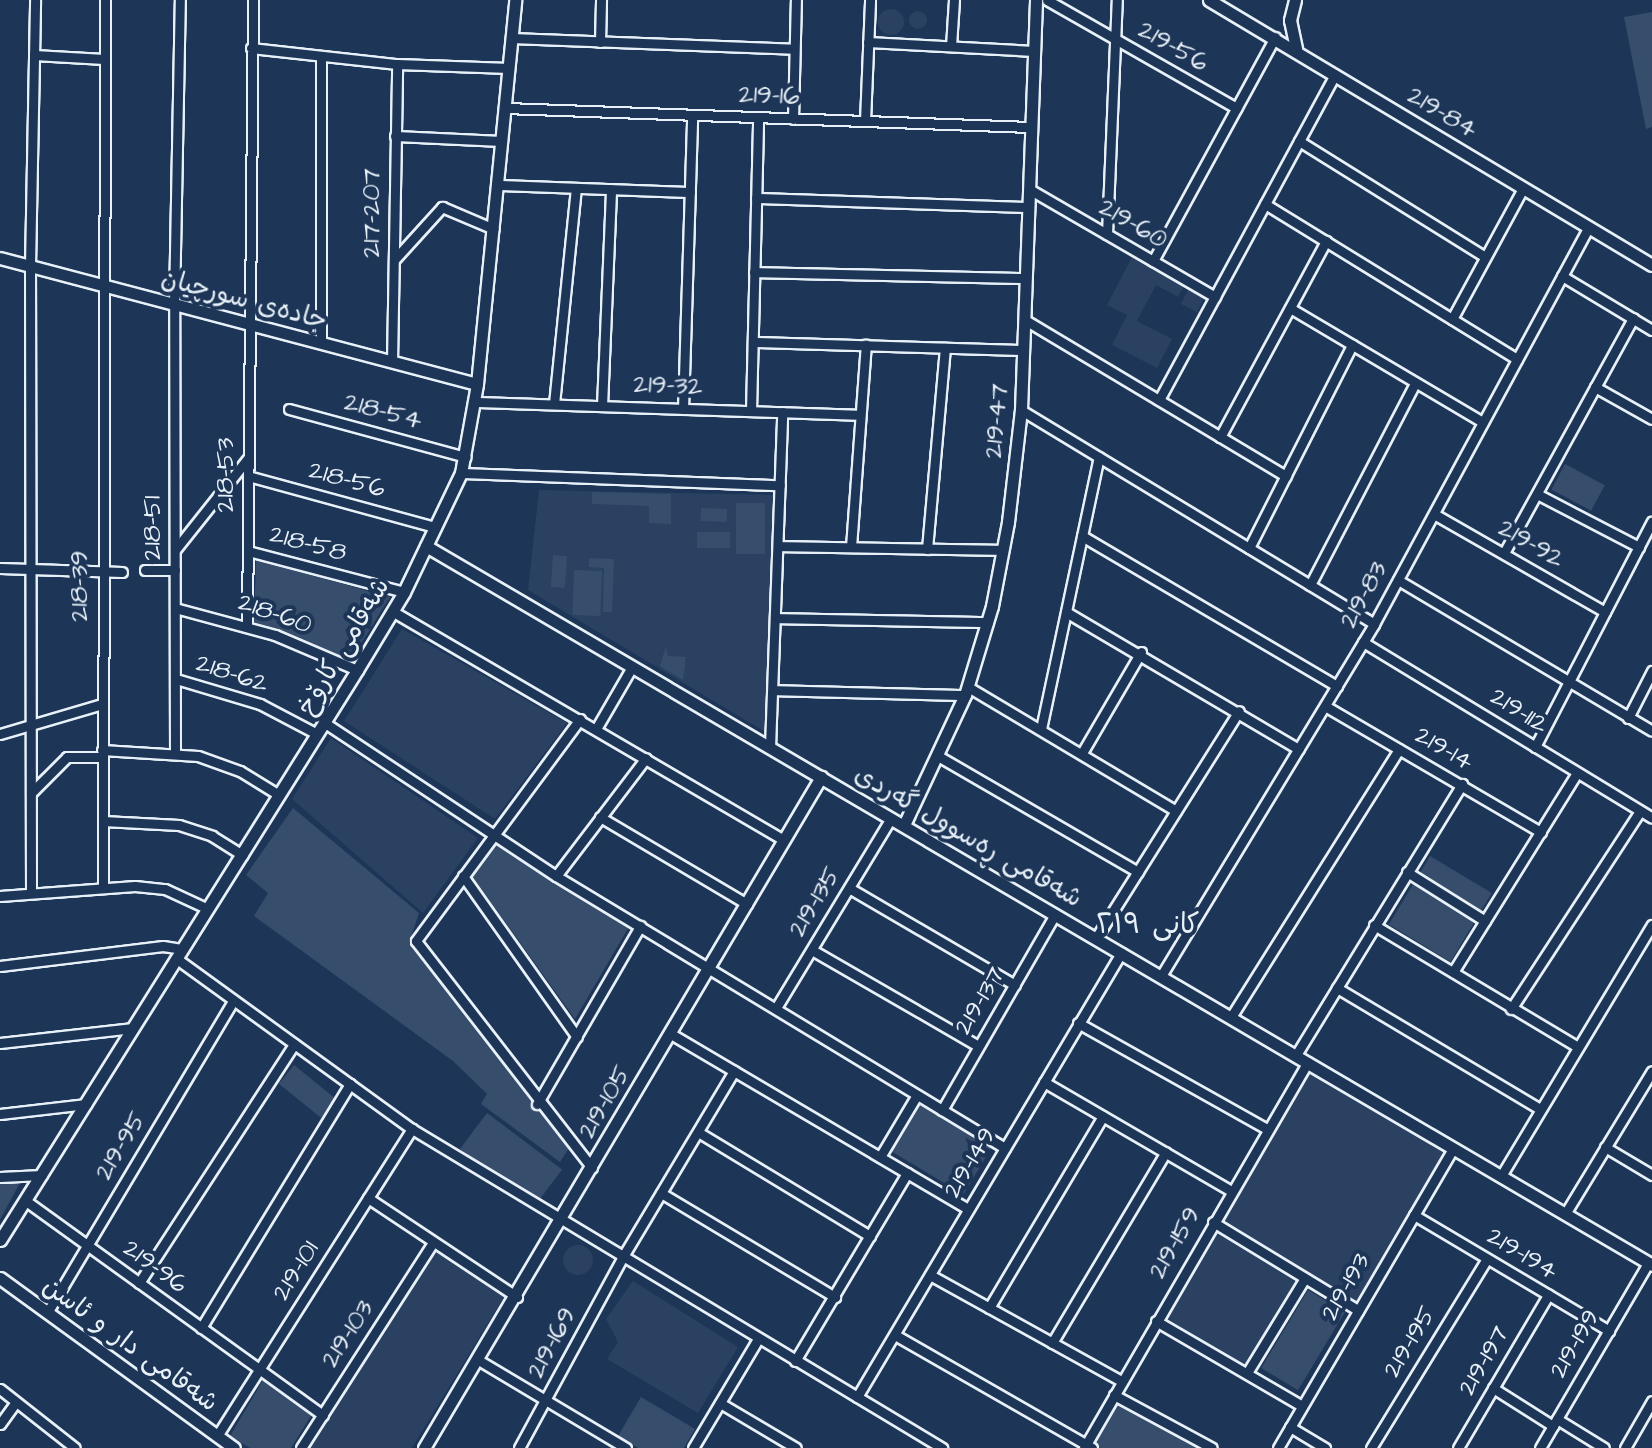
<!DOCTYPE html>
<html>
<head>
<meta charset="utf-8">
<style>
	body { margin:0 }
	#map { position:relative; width:1652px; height:1448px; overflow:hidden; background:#1d3557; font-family:"Architects Daughter","Playpen Sans Arabic",sans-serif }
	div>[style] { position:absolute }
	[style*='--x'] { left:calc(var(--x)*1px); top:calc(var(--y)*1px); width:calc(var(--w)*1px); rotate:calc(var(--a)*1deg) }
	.built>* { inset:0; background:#2a4162; transform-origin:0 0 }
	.round { border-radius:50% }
	.green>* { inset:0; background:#374d6c; transform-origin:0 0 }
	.roads { filter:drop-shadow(2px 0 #e8f1f8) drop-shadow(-2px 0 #e8f1f8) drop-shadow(0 2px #e8f1f8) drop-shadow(0 -2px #e8f1f8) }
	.minor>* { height:9px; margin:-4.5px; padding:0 4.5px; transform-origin:4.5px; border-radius:4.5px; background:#1d3557 }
	.tertiary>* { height:11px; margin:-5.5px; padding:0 5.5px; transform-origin:5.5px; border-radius:5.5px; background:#1d3557 }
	span { translate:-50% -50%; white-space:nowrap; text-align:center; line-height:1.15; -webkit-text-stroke:8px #1d3557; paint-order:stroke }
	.street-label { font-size:26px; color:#e8f1f8 }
	.neighbourhood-label { font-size:28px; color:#e8f1f8 }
</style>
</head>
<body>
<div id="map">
	<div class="built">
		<i class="round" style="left:878px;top:9px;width:26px;height:26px"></i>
		<i class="round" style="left:909px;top:11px;width:18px;height:18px"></i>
		<i style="clip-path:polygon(1132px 257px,1185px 284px,1178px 297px,1156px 285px,1137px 321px,1172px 339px,1157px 368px,1112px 345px,1127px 315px,1107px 305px)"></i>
		<i style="left:1189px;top:288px;width:18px;height:18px;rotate:27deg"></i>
		<i style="clip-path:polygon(539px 490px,775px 495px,767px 733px,528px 590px)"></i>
		<i style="clip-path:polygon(402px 629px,567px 723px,495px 819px,344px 721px)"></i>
		<i style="clip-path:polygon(331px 738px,478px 838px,423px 913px,292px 799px)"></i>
		<i style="left:1308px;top:1069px;width:161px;height:177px;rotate:31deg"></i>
		<i style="left:1214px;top:1230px;width:96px;height:101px;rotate:31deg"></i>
		<i class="round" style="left:563px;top:1245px;width:30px;height:30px"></i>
		<i style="clip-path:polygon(433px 1250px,505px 1295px,412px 1448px,308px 1448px)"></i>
		<i style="clip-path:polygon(633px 1281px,738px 1347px,698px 1413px,607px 1359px,618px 1342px,606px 1319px)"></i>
	</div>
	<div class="green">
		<i style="clip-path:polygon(1652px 12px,1652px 127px,1646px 129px,1624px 17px)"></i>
		<i style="left:1565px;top:464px;width:45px;height:29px;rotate:28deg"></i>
		<i style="clip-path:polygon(592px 492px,671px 494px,671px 524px,649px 523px,649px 506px,592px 504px)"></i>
		<i style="left:736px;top:503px;width:29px;height:51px"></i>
		<i style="left:701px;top:508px;width:26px;height:13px;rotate:2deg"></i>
		<i style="left:697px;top:532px;width:33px;height:16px"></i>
		<i style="left:553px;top:555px;width:14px;height:32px;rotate:4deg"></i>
		<i style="clip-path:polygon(589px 558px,614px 559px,612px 612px,603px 612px,604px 568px,589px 567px)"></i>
		<i style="clip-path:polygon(256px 560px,390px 597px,349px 663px,254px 623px)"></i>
		<i style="left:574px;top:570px;width:28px;height:45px;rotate:2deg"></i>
		<i style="clip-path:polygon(666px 646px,668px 656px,686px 657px,683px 680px,660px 666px)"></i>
		<i style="clip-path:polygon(293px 808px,419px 913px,409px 943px,569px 1148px,560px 1162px,481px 1104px,487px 1094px,453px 1061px,254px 916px,268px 893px,246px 875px)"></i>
		<i style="clip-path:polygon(496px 842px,629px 927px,575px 1019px,472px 876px)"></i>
		<i style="left:1430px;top:856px;width:72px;height:80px;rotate:31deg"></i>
		<i style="left:294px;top:1065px;width:54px;height:24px;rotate:39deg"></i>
		<i style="left:918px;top:1103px;width:86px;height:55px;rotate:31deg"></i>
		<i style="left:487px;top:1113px;width:94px;height:45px;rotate:37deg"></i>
		<i style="clip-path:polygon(22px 1179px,0 1220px,0 1181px)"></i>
		<i style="left:1308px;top:1290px;width:43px;height:91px;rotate:31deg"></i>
		<i style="clip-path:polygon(263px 1380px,314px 1411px,291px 1448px,250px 1448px,230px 1436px)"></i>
		<i style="clip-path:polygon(641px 1397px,695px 1429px,684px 1448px,638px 1448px,618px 1436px)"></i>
		<i style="clip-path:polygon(1115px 1400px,1208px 1448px,1099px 1448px,1091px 1444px)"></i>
	</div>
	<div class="roads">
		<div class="minor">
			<i style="--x:1047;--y:0;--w:218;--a:29.7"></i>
			<i style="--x:511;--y:38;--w:283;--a:2.2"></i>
			<i style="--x:600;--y:42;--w:42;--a:-88.6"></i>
			<i style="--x:868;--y:42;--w:166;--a:3.1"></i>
			<i style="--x:951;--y:46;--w:46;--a:-86.3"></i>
			<i style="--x:251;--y:48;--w:147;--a:6.3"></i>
			<i style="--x:397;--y:64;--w:112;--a:2"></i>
			<i style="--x:34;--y:55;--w:70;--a:3.3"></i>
			<i style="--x:321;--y:56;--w:287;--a:90"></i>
			<i style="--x:505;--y:108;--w:526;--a:2.07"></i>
			<i style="--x:793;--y:119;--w:119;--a:-88.6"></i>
			<i style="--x:865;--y:121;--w:121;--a:-87.6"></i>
			<i style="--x:395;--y:136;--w:107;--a:2.7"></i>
			<i style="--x:1299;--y:141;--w:219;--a:31.9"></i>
			<i style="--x:498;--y:185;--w:192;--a:2.1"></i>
			<i style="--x:1029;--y:189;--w:215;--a:30.1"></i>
			<i style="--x:756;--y:198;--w:272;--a:1.9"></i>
			<i style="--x:1265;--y:204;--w:296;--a:31.6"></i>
			<i style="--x:1107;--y:234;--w:234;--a:-87.6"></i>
			<i style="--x:394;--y:260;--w:72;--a:-47.8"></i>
			<i style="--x:442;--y:207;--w:56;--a:22.9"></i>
			<i style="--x:1153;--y:261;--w:255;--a:-61.4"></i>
			<i style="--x:754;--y:272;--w:272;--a:1.3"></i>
			<i style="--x:1562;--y:276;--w:105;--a:31"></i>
			<i style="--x:1290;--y:308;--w:224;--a:30.6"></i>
			<i style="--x:1452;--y:319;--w:149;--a:-61.5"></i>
			<i style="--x:1025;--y:320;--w:304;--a:30.9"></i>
			<i style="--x:753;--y:342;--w:271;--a:1.7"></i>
			<i style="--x:392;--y:362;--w:298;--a:-89"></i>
			<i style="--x:1595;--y:387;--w:65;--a:29.3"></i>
			<i style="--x:1159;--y:400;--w:370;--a:-61.6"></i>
			<i style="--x:475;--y:402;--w:385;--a:1.9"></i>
			<i style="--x:554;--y:404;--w:217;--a:-84.2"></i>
			<i style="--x:602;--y:406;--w:217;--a:-87.6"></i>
			<i style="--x:289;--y:409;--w:183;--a:15.2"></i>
			<i style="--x:683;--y:409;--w:294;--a:-88.2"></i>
			<i style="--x:1021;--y:410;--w:413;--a:31.2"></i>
			<i style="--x:751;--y:411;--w:294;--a:-88.6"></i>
			<i style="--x:1220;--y:437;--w:223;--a:-61.6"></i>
			<i style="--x:461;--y:473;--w:319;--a:2.2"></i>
			<i style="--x:248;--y:476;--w:194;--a:15.3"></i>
			<i style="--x:1537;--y:494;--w:115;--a:27.5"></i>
			<i style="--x:1434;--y:514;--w:197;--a:29.8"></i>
			<i style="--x:1082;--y:536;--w:296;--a:30.5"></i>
			<i style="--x:778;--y:546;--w:225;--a:1"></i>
			<i style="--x:851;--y:547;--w:203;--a:-85.8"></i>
			<i style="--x:1249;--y:548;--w:228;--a:-63.1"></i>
			<i style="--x:927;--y:549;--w:202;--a:-84.9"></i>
			<i style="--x:175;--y:550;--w:119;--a:-51.5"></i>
			<i style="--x:248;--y:551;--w:161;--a:14.7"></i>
			<i style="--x:1504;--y:553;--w:268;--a:-61.2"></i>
			<i style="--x:0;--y:568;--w:122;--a:1.9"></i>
			<i style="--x:145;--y:570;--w:30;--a:0"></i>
			<i style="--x:1398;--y:580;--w:295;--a:30.7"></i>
			<i style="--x:1310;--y:585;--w:228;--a:-62.5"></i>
			<i style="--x:175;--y:608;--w:104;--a:15.1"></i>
			<i style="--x:275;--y:635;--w:89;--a:23.1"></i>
			<i style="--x:392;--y:611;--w:454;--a:30.3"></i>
			<i style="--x:1066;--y:612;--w:270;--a:30.5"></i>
			<i style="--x:775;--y:618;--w:213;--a:1.1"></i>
			<i style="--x:247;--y:626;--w:626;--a:-89.45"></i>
			<i style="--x:1363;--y:642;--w:338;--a:31.3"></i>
			<i style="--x:176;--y:679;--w:88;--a:16.6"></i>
			<i style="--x:260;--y:704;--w:64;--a:27.8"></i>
			<i style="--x:968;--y:687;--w:242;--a:30.8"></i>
			<i style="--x:773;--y:690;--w:192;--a:1.5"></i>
			<i style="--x:1325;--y:706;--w:250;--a:30.3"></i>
			<i style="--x:1628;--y:718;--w:53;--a:-62.9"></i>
			<i style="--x:580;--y:719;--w:276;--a:126.5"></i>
			<i style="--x:416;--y:941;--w:287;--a:52.2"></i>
			<i style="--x:325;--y:723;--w:277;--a:33.5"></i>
			<i style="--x:556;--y:876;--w:525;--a:31.21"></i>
			<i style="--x:596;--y:729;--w:72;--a:-59.9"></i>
			<i style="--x:1041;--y:729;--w:278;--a:-78"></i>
			<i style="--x:0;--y:734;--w:106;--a:-16.4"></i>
			<i style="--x:770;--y:747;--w:335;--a:-87.9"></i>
			<i style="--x:1535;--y:747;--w:254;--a:-62.6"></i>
			<i style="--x:102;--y:750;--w:96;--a:3.6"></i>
			<i style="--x:198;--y:756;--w:45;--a:19.7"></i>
			<i style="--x:240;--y:771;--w:46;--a:31.6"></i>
			<i style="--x:175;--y:752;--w:448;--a:-90.1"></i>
			<i style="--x:174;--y:304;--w:304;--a:-88.9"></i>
			<i style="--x:1082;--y:753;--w:117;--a:-59.7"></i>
			<i style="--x:938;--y:756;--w:231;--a:30.1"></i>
			<i style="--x:31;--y:793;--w:51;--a:-45"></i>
			<i style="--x:67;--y:757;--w:36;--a:0"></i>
			<i style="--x:600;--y:817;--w:171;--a:30.6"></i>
			<i style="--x:103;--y:821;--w:76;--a:3"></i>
			<i style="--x:179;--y:825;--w:35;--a:18"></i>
			<i style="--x:212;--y:836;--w:36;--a:32"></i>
			<i style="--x:1407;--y:872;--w:92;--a:32.1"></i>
			<i style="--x:463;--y:876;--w:197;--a:54.7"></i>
			<i style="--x:556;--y:876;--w:148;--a:-52.7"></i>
			<i style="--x:103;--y:886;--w:886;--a:-89.87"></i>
			<i style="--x:849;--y:888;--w:192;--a:30.3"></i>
			<i style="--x:31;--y:893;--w:627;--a:-90.09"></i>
			<i style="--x:30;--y:266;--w:266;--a:-88.9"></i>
			<i style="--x:0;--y:896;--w:135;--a:-4.2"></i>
			<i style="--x:135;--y:886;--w:30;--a:6"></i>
			<i style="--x:165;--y:889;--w:47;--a:24.9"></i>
			<i style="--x:1374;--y:925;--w:235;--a:30.9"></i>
			<i style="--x:1096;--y:938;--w:268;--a:-57.8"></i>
			<i style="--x:812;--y:950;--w:192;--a:30"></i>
			<i style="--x:177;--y:959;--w:290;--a:35.9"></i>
			<i style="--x:412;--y:1129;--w:619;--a:31.04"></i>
			<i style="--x:0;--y:966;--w:164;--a:-7"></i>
			<i style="--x:163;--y:946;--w:20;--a:9"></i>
			<i style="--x:1453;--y:972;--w:234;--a:-58.1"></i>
			<i style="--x:1161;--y:976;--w:411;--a:-58.8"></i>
			<i style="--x:1374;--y:624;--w:451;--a:-61.6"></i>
			<i style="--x:1337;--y:988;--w:234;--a:30.8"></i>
			<i style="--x:776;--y:1008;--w:222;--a:-58.8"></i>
			<i style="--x:1511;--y:1009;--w:236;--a:-56.9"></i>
			<i style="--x:1231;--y:1017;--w:316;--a:-57.9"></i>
			<i style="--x:1078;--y:1023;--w:217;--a:29.3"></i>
			<i style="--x:671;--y:1034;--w:345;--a:30.5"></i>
			<i style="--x:0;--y:1043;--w:134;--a:-6.4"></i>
			<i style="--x:1296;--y:1055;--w:318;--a:-58.5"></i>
			<i style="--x:1044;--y:1082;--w:216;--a:30.2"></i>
			<i style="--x:537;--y:1104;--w:206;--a:-59.9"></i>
			<i style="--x:942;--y:1110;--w:226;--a:-60"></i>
			<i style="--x:0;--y:1114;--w:87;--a:-6.6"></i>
			<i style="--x:698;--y:1132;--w:201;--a:31.2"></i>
			<i style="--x:1605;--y:1147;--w:55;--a:30.8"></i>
			<i style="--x:880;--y:1157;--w:72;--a:-59.2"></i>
			<i style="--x:1501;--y:1176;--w:293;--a:-59"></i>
			<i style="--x:0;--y:1177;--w:42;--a:-2.7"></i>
			<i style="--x:661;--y:1193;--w:203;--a:30.9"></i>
			<i style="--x:368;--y:1198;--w:179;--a:33.6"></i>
			<i style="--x:26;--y:1201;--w:366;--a:35.8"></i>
			<i style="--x:1565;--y:1214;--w:167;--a:-58.7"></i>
			<i style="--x:1414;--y:1215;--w:227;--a:30.7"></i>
			<i style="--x:1213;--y:1222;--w:170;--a:31.3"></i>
			<i style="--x:930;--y:1275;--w:218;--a:29"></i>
			<i style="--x:139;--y:1283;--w:285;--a:-57"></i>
			<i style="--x:989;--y:1308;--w:223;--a:-59.3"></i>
			<i style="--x:47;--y:1313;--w:363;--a:-59.2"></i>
			<i style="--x:1156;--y:1321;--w:169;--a:30.2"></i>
			<i style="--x:201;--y:1328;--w:286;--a:-58.6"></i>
			<i style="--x:895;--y:1335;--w:227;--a:29.8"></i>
			<i style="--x:1052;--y:1343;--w:222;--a:-59.2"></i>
			<i style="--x:480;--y:1361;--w:170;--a:30.8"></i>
			<i style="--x:795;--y:1361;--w:219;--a:-59.2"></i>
			<i style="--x:1247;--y:1373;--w:111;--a:-58.6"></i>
			<i style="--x:1493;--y:1388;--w:71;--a:32.3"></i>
			<i style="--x:0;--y:1389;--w:95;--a:38.2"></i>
			<i style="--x:1114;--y:1395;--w:111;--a:28.4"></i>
			<i style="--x:857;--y:1397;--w:517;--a:-59.26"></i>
			<i style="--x:720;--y:1403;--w:88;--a:30.6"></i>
			<i style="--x:1557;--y:1419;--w:55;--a:31.7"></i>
			<i style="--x:0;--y:1424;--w:27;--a:-54"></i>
			<i style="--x:1290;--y:1427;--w:41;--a:31"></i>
			<i style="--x:217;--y:1436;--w:364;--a:-57.6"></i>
			<i style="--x:301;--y:1448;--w:242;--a:-57.3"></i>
			<i style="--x:519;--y:1448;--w:216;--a:-61.5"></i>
			<i style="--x:622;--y:1258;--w:218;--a:-59.1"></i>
			<i style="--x:693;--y:1448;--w:127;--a:-59.2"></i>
			<i style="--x:1084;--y:1448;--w:446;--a:-59.9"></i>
			<i style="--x:1278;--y:1448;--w:347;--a:-59.7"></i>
			<i style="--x:1371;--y:1448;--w:222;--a:-58.5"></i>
			<i style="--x:1458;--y:1448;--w:178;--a:-59.5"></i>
			<i style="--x:1540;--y:1448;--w:214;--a:-59.7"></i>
			<i style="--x:1625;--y:1448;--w:54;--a:-60.1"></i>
		</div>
		<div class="tertiary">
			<i style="--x:1209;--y:0;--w:516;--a:30.89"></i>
			<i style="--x:1295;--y:0;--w:21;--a:104"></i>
			<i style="--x:1290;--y:20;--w:30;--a:78"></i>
			<i style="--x:0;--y:258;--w:493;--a:14.8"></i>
			<i style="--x:426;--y:546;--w:1421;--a:30.39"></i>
			<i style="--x:904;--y:825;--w:144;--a:-64.9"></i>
			<i style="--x:965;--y:695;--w:93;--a:-73.1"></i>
			<i style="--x:992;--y:606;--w:86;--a:-79.2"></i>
			<i style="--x:1008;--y:522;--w:113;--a:-83.4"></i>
			<i style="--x:1021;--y:410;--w:410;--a:-87.9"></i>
			<i style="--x:0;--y:1240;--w:673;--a:-57.94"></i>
			<i style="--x:357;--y:670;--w:91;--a:-58.9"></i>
			<i style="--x:404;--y:592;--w:132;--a:-64.4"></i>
			<i style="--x:461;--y:473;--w:90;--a:-79.8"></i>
			<i style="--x:477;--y:384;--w:386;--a:-84.3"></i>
			<i style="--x:0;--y:1278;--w:289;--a:36"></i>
			<i style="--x:424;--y:1448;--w:780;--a:-59.39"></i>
		</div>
	</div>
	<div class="street-label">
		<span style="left:1173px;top:47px;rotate:30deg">219-56</span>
		<span style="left:769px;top:96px;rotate:2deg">219-16</span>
		<span style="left:1442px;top:113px;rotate:31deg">219-84</span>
		<span style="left:372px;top:213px;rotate:-90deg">217-207</span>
		<span style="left:1133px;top:224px;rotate:30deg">219-60</span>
		<span style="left:244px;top:300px;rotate:15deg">جادەی سورچیان</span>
		<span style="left:668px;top:386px;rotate:2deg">219-32</span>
		<span style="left:383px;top:412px;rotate:15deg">218-54</span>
		<span style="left:997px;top:421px;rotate:-85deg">219-47</span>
		<span style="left:226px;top:475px;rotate:-90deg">218-53</span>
		<span style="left:347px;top:480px;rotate:15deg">218-56</span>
		<span style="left:153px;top:528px;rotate:-90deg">218-51</span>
		<span style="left:308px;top:544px;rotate:15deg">218-58</span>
		<span style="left:1531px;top:544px;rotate:30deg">219-92</span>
		<span style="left:80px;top:586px;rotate:-90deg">218-39</span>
		<span style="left:1364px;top:595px;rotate:-61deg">219-83</span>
		<span style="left:275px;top:614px;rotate:19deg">218-60</span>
		<span style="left:344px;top:647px;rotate:-59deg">شەقامی کارۆخ</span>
		<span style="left:232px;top:674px;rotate:18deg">218-62</span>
		<span style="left:1519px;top:711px;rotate:32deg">219-112</span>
		<span style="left:1444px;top:749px;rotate:30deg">219-14</span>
		<span style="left:968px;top:837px;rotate:30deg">شەقامی ڕەسوول گەردی</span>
		<span style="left:815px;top:902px;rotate:-59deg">219-135</span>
		<span style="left:980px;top:1001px;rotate:-59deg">219-137</span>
		<span style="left:605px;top:1102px;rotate:-60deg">219-105</span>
		<span style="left:121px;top:1146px;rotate:-59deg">219-95</span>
		<span style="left:970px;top:1163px;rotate:-59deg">219-149</span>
		<span style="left:1175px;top:1243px;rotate:-60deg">219-159</span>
		<span style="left:1522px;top:1254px;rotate:31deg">219-194</span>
		<span style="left:155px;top:1267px;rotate:36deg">219-96</span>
		<span style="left:296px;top:1271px;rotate:-58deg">219-101</span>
		<span style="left:1346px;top:1287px;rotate:-60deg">219-193</span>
		<span style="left:348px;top:1334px;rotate:-57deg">219-103</span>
		<span style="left:1410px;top:1342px;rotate:-59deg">219-195</span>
		<span style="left:552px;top:1343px;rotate:-62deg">219-169</span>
		<span style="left:1575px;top:1344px;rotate:-60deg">219-199</span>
		<span style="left:130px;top:1345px;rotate:36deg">شەقامی دار و ئاسن</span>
		<span style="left:1484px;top:1361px;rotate:-60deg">219-197</span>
	</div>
	<div class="neighbourhood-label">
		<span style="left:1148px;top:925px">کانی ٢١٩</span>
	</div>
</div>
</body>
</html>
